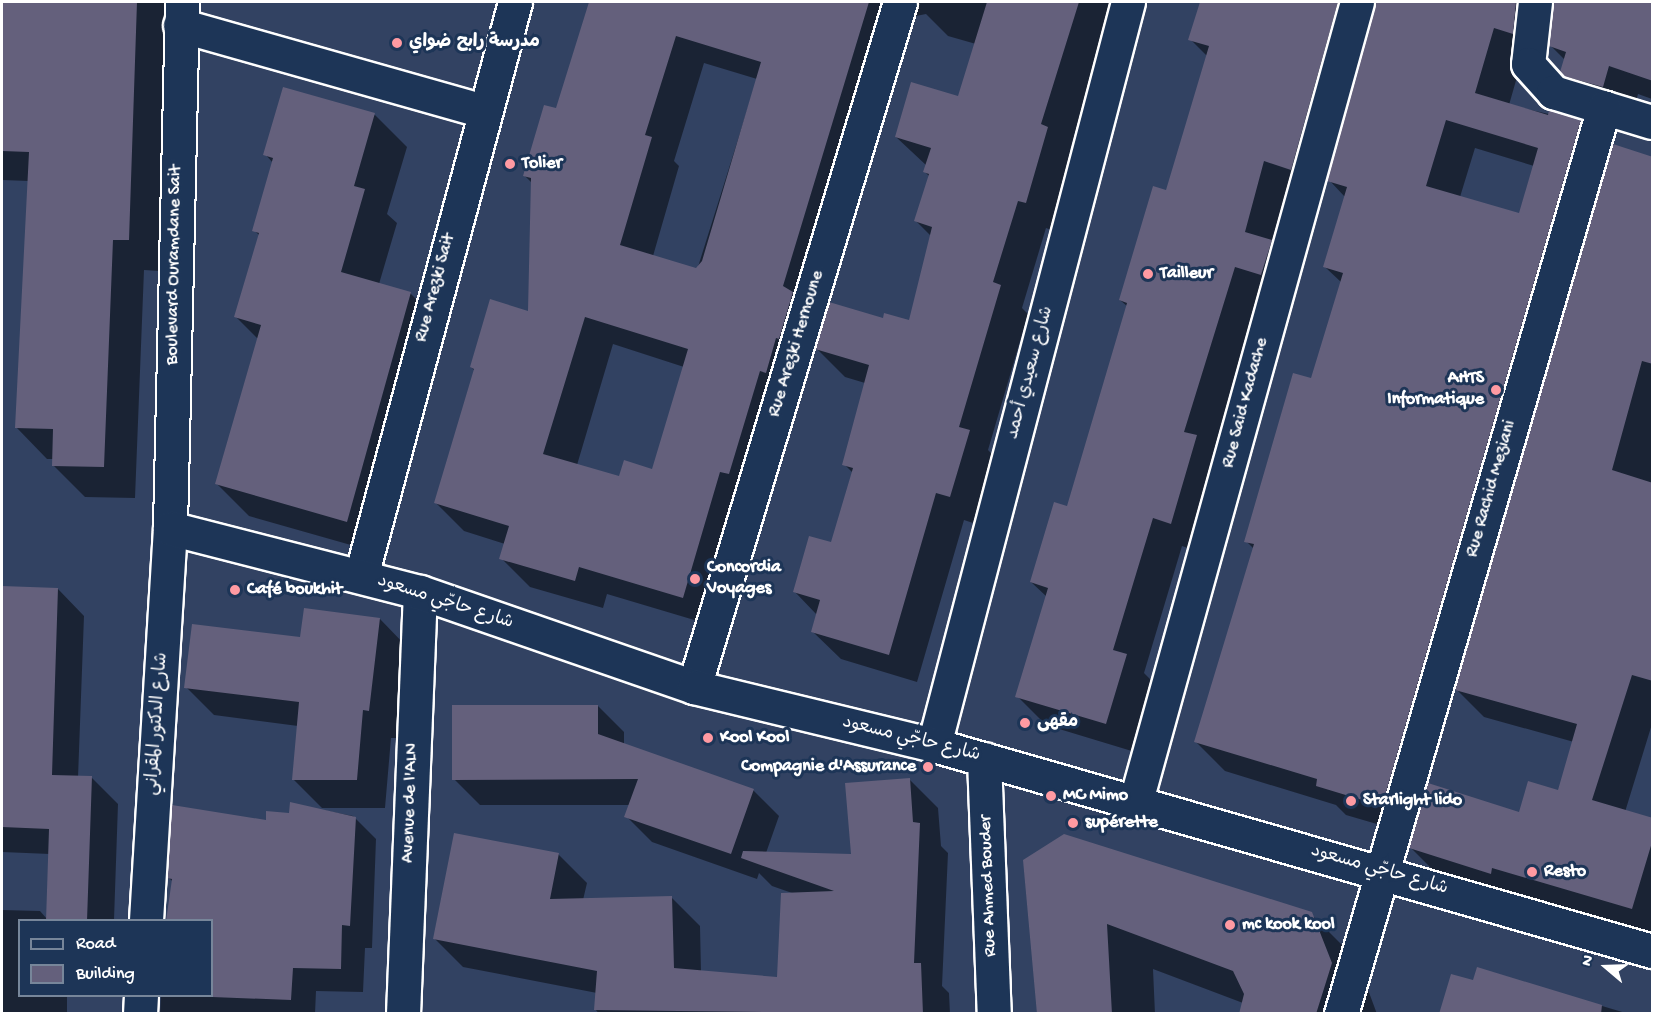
<!DOCTYPE html>
<html>
<head>
<meta charset="utf-8">
<style>
	body { margin:0 }
	#map { position:relative; width:1654px; height:1015px; overflow:hidden; background:#324262; font-family:"Gochi Hand","Playpen Sans Arabic",sans-serif }
	div>[style] { position:absolute }
	[style*='--x'] { left:calc(var(--x)*1px); top:calc(var(--y)*1px); width:calc(var(--w)*1px); rotate:calc(var(--a)*1deg) }
	.shadow>* { inset:0; background:#0007 }
	.building>* { inset:0; background:#64607c }
	.roads { filter:drop-shadow(2px 0 #fff) drop-shadow(-2px 0 #fff) drop-shadow(0 2px #fff) drop-shadow(0 -2px #fff) }
	.minor>* { height:33px; margin:-16.5px; padding:0 16.5px; transform-origin:16.5px; border-radius:16.5px; background:#1d3557 }
	.tertiary>* { height:33px; margin:-16.5px; padding:0 16.5px; transform-origin:16.5px; border-radius:16.5px; background:#1d3557 }
	.secondary>* { height:33px; margin:-16.5px; padding:0 16.5px; transform-origin:16.5px; border-radius:16.5px; background:#1d3557 }
	.dots>* { width:16px; height:16px; translate:-50% -50%; box-sizing:border-box; border:3px solid #1d3557; border-radius:50% }
	span { translate:-50% -50%; white-space:nowrap; text-align:center; line-height:1.15; -webkit-text-stroke:6px #1d3557; paint-order:stroke }
	.poi-label { font-size:18px; color:#fff; font-weight:700 }
	.left { translate:0 -50%; text-align:left }
	.right { translate:-100% -50%; text-align:right }
	.street-label { font-size:18px; color:#fff }
	.frame { position:absolute; inset:0; border:3px solid #fff; pointer-events:none }
	.legend { position:absolute; left:18px; top:919px; width:195px; height:78px; box-sizing:border-box; background:#1d3557; border:2px solid #77869a; margin:0; padding:8px 10px; list-style:none; font-size:18px; color:#fff }
	.legend li { display:flex; align-items:center; gap:12px; height:30px }
	.legend b { width:30px; border:2px solid #77869a }
	.north { position:absolute; left:1576px; top:937px; width:60px; height:60px; -webkit-text-stroke:4px #1d3557; paint-order:stroke; rotate:289deg; font-size:16px; font-weight:700; line-height:24px; text-align:center; color:#fff }
	.north::after { content:''; display:block; margin:auto; width:21px; height:27px; background:#fff; clip-path:polygon(50% 0,100% 100%,50% 72%,0 100%) }
</style>
</head>
<body>
<div id="map">
	<div class="shadow">
		<i style="clip-path:polygon(2px 2px,169px 2px,160px 271px,144px 270px,135px 498px,85px 497px,53px 465px,53px 459px,47px 459px,16px 427px,29px 181px,2px 180px)"></i>
		<i style="clip-path:polygon(evenodd,590px 2px,1113px 2px,1070px 150px,1076px 156px,1054px 231px,1046px 228px,1022px 308px,1028px 314px,988px 450px,998px 460px,979px 525px,964px 520px,917px 682px,841px 659px,812px 631px,817px 615px,795px 592px,832px 544px,853px 473px,844px 464px,865px 383px,845px 377px,817px 349px,884px 320px,910px 322px,931px 236px,916px 221px,929px 176px,925px 172px,927px 166px,896px 137px,959px 98px,976px 44px,948px 36px,926px 14px,916px 16px,910px 25px,899px 21px,711px 625px,607px 594px,603px 608px,530px 587px,501px 558px,505px 544px,464px 531px,436px 503px,475px 371px,471px 367px,530px 313px,533px 184px,524px 175px,557px 110px,590px 2px,704px 63px,757px 79px,697px 270px,653px 256px,679px 166px,674px 161px,704px 63px,590px 2px,613px 344px,684px 367px,653px 470px,620px 478px,577px 465px,613px 344px)"></i>
		<i style="clip-path:polygon(evenodd,1202px 2px,1652px 2px,1652px 99px,1638px 94px,1632px 116px,1594px 104px,1562px 71px,1565px 60px,1550px 45px,1552px 19px,1523px 56px,1509px 105px,1580px 121px,1609px 150px,1411px 834px,1346px 815px,1336px 805px,1225px 771px,1196px 742px,1254px 549px,1246px 541px,1312px 380px,1342px 283px,1325px 267px,1345px 197px,1329px 180px,1333px 164px,1320px 198px,1293px 189px,1278px 248px,1300px 270px,1200px 552px,1182px 546px,1144px 673px,1156px 685px,1135px 752px,1046px 725px,1017px 696px,1047px 597px,1031px 582px,1068px 507px,1128px 307px,1120px 300px,1167px 191px,1208px 57px,1190px 39px,1202px 2px,1475px 148px,1534px 166px,1520px 215px,1460px 197px,1475px 148px)"></i>
		<i style="clip-path:polygon(375px 115px,407px 147px,387px 214px,397px 223px,379px 284px,410px 293px,443px 326px,379px 553px,249px 516px,217px 484px,259px 340px,236px 317px,260px 236px,254px 230px,273px 163px,265px 154px)"></i>
		<i style="clip-path:polygon(1652px 158px,1652px 724px,1625px 812px,1652px 820px,1652px 934px,1520px 895px,1518px 900px,1438px 875px,1410px 847px,1520px 814px,1559px 792px,1574px 742px,1484px 717px,1456px 689px)"></i>
		<i style="clip-path:polygon(2px 588px,58px 589px,84px 616px,78px 778px,92px 778px,118px 804px,114px 920px,20px 920px,20px 996px,67px 996px,67px 1014px,2px 1014px,2px 910px,40px 911px,47px 919px,50px 854px,2px 852px)"></i>
		<i style="clip-path:polygon(380px 619px,408px 648px,397px 738px,391px 738px,385px 808px,322px 808px,294px 780px,298px 726px,214px 715px,186px 687px,301px 639px)"></i>
		<i style="clip-path:polygon(598px 706px,624px 732px,624px 744px,753px 790px,779px 816px,766px 853px,853px 856px,909px 779px,938px 808px,941px 846px,948px 853px,942px 986px,949px 993px,950px 1014px,599px 1014px,596px 1010px,597px 993px,463px 967px,435px 939px,558px 854px,587px 883px,583px 900px,671px 897px,700px 926px,701px 972px,779px 979px,792px 893px,772px 886px,759px 873px,757px 879px,652px 842px,626px 816px,630px 805px,480px 805px,454px 779px)"></i>
		<i style="clip-path:polygon(291px 804px,353px 816px,376px 839px,372px 948px,365px 948px,363px 992px,316px 991px,315px 1014px,160px 1014px,161px 996px,212px 996px,212px 920px,169px 878px,267px 821px,291px 814px)"></i>
		<i style="clip-path:polygon(1025px 860px,1311px 914px,1357px 960px,1377px 1014px,1241px 1014px,1243px 1003px,1153px 969px,1155px 1014px,1038px 1014px)"></i>
		<i style="clip-path:polygon(1478px 969px,1629px 1014px,1440px 1014px,1474px 982px)"></i>
	</div>
	<div class="building">
		<i style="clip-path:polygon(2px 2px,137px 2px,129px 240px,113px 240px,104px 467px,52px 466px,53px 429px,15px 428px,29px 152px,2px 151px)"></i>
		<i style="clip-path:polygon(evenodd,589px 2px,869px 2px,783px 286px,793px 292px,779px 339px,776px 338px,766px 373px,760px 371px,729px 474px,720px 472px,683px 598px,579px 567px,575px 581px,499px 559px,509px 526px,434px 503px,474px 369px,470px 367px,490px 299px,528px 311px,531px 178px,523px 176px,544px 105px,556px 108px,589px 2px,676px 36px,761px 62px,702px 261px,696px 268px,620px 245px,652px 137px,645px 135px,676px 36px,589px 2px,585px 317px,688px 349px,652px 469px,624px 460px,619px 476px,543px 454px,585px 317px)"></i>
		<i style="clip-path:polygon(987px 2px,1079px 2px,1041px 124px,1048px 127px,1026px 203px,1018px 201px,993px 282px,1001px 285px,959px 427px,970px 430px,950px 497px,936px 493px,889px 655px,811px 632px,820px 600px,793px 592px,809px 536px,831px 542px,853px 468px,842px 465px,869px 365px,815px 349px,829px 302px,883px 318px,884px 313px,909px 320px,932px 227px,914px 221px,929px 174px,923px 172px,931px 148px,895px 137px,911px 82px,958px 96px)"></i>
		<i style="clip-path:polygon(1200px 2px,1338px 2px,1291px 170px,1264px 161px,1245px 232px,1272px 240px,1261px 275px,1235px 267px,1184px 432px,1197px 435px,1171px 524px,1153px 518px,1113px 650px,1127px 654px,1106px 724px,1015px 697px,1048px 588px,1030px 582px,1054px 502px,1067px 506px,1127px 303px,1119px 300px,1153px 186px,1166px 190px,1209px 46px,1188px 40px)"></i>
		<i style="clip-path:polygon(evenodd,1375px 2px,1516px 2px,1513px 34px,1494px 28px,1475px 93px,1548px 115px,1549px 110px,1581px 120px,1382px 806px,1316px 786px,1317px 779px,1194px 742px,1254px 544px,1244px 542px,1293px 373px,1311px 378px,1343px 273px,1323px 267px,1347px 187px,1327px 181px,1375px 2px,1446px 120px,1538px 148px,1519px 213px,1426px 186px,1446px 120px)"></i>
		<i style="clip-path:polygon(1553px 2px,1653px 2px,1653px 81px,1609px 66px,1603px 87px,1563px 76px,1560px 72px,1566px 52px,1549px 46px)"></i>
		<i style="clip-path:polygon(283px 87px,375px 113px,354px 186px,365px 189px,341px 272px,411px 292px,347px 522px,215px 484px,261px 325px,234px 317px,259px 233px,252px 231px,273px 158px,263px 155px)"></i>
		<i style="clip-path:polygon(1613px 144px,1653px 157px,1653px 364px,1642px 361px,1612px 470px,1653px 483px,1653px 681px,1632px 675px,1592px 800px,1653px 818px,1653px 839px,1632px 909px,1492px 868px,1491px 874px,1409px 848px,1428px 783px,1519px 812px,1528px 781px,1558px 790px,1577px 724px,1455px 690px)"></i>
		<i style="clip-path:polygon(2px 586px,58px 588px,52px 775px,92px 776px,87px 921px,46px 921px,49px 829px,2px 827px)"></i>
		<i style="clip-path:polygon(304px 608px,380px 618px,369px 711px,363px 710px,357px 780px,292px 780px,299px 702px,184px 688px,192px 624px,300px 637px)"></i>
		<i style="clip-path:polygon(452px 705px,598px 705px,598px 734px,754px 789px,731px 854px,624px 817px,638px 779px,452px 780px)"></i>
		<i style="clip-path:polygon(910px 778px,913px 822px,920px 823px,914px 963px,921px 963px,923px 1014px,594px 1010px,597px 971px,433px 939px,454px 833px,559px 853px,550px 899px,672px 896px,674px 968px,777px 977px,781px 893px,834px 891px,741px 858px,743px 851px,851px 854px,845px 783px)"></i>
		<i style="clip-path:polygon(290px 802px,356px 817px,350px 926px,342px 925px,341px 969px,293px 968px,291px 1000px,212px 997px,212px 921px,166px 921px,172px 879px,167px 878px,172px 805px,266px 820px,266px 811px,289px 813px)"></i>
		<i style="clip-path:polygon(1064px 834px,1312px 912px,1332px 963px,1316px 1014px,1239px 1014px,1244px 994px,1233px 971px,1107px 924px,1112px 1014px,1037px 1014px,1023px 860px)"></i>
		<i style="clip-path:polygon(1477px 967px,1602px 1005px,1601px 1014px,1439px 1014px,1451px 974px,1473px 980px)"></i>
	</div>
	<div class="roads">
		<div class="minor">
			<i style="--x:1535;--y:2;--w:62;--a:96.4"></i>
			<i style="--x:1528;--y:64;--w:38;--a:48"></i>
			<i style="--x:1553;--y:92;--w:103;--a:16.9"></i>
			<i style="--x:180;--y:25;--w:315;--a:15.8"></i>
			<i style="--x:361;--y:576;--w:594;--a:-74.98"></i>
			<i style="--x:694;--y:687;--w:715;--a:-73.26"></i>
			<i style="--x:984;--y:759;--w:255;--a:87.8"></i>
			<i style="--x:1135;--y:804;--w:832;--a:-74.53"></i>
			<i style="--x:146;--y:920;--w:393;--a:-86.5"></i>
			<i style="--x:140;--y:1014;--w:18;--a:-87"></i>
			<i style="--x:403;--y:1014;--w:422;--a:-87.7"></i>
			<i style="--x:1341;--y:1014;--w:944;--a:-73.83"></i>
		</div>
		<div class="tertiary">
			<i style="--x:934;--y:745;--w:768;--a:-75.37"></i>
		</div>
		<div class="secondary">
			<i style="--x:182;--y:2;--w:526;--a:91.31"></i>
			<i style="--x:170;--y:528;--w:258;--a:14.4"></i>
			<i style="--x:420;--y:592;--w:290;--a:19.1"></i>
			<i style="--x:694;--y:687;--w:247;--a:13.6"></i>
			<i style="--x:934;--y:745;--w:747;--a:16.01"></i>
		</div>
	</div>
	<div class="dots">
		<i style="left:397px;top:43px;background:#ff9aa2"></i>
		<i style="left:510px;top:164px;background:#ff9aa2"></i>
		<i style="left:1148px;top:274px;background:#ff9aa2"></i>
		<i style="left:1496px;top:390px;background:#ff9aa2"></i>
		<i style="left:695px;top:579px;background:#ff9aa2"></i>
		<i style="left:235px;top:590px;background:#ff9aa2"></i>
		<i style="left:1025px;top:723px;background:#ff9aa2"></i>
		<i style="left:708px;top:738px;background:#ff9aa2"></i>
		<i style="left:928px;top:767px;background:#ff9aa2"></i>
		<i style="left:1051px;top:796px;background:#ff9aa2"></i>
		<i style="left:1351px;top:801px;background:#ff9aa2"></i>
		<i style="left:1073px;top:823px;background:#ff9aa2"></i>
		<i style="left:1532px;top:872px;background:#ff9aa2"></i>
		<i style="left:1230px;top:925px;background:#ff9aa2"></i>
	</div>
	<div class="poi-label">
		<span class="left" style="left:409px;top:43px">مدرسة رابح ضواي</span>
		<span class="left" style="left:522px;top:164px">Tolier</span>
		<span class="left" style="left:1160px;top:274px">Tailleur</span>
		<span class="right" style="left:1484px;top:390px">AHTS<br>Informatique</span>
		<span class="left" style="left:707px;top:579px">Concordia<br>Voyages</span>
		<span class="left" style="left:247px;top:590px">Café boukhit</span>
		<span class="left" style="left:1037px;top:723px">مقهى</span>
		<span class="left" style="left:720px;top:738px">Kool Kool</span>
		<span class="right" style="left:916px;top:767px">Compagnie d'Assurance</span>
		<span class="left" style="left:1063px;top:796px">MC Mimo</span>
		<span class="left" style="left:1363px;top:801px">Starlight lido</span>
		<span class="left" style="left:1085px;top:823px">supérette</span>
		<span class="left" style="left:1544px;top:872px">Resto</span>
		<span class="left" style="left:1242px;top:925px">mc kook kool</span>
	</div>
	<div class="street-label">
		<span style="left:175px;top:265px;rotate:-89deg">Boulevard Ouramdane Sait</span>
		<span style="left:436px;top:288px;rotate:-75deg">Rue Arezki Sait</span>
		<span style="left:797px;top:344px;rotate:-73deg">Rue Arezki Hernoune</span>
		<span style="left:1031px;top:373px;rotate:-75deg">شارع سعيدي أحمد</span>
		<span style="left:1246px;top:403px;rotate:-75deg">Rue Said Kadache</span>
		<span style="left:1492px;top:489px;rotate:-74deg">Rue Rachid Meziani</span>
		<span style="left:445px;top:603px;rotate:18deg">شارع حاجّي مسعود</span>
		<span style="left:158px;top:724px;rotate:-86deg">شارع الدكتور المقراني</span>
		<span style="left:911px;top:740px;rotate:14deg">شارع حاجّي مسعود</span>
		<span style="left:411px;top:803px;rotate:-88deg">Avenue de l'ALN</span>
		<span style="left:1379px;top:871px;rotate:16deg">شارع حاجّي مسعود</span>
		<span style="left:989px;top:886px;rotate:-92deg">Rue Ahmed Bouder</span>
	</div>
	<div class="frame"></div>
	<ul class="legend">
	<li><b style="height:8px;background:#1d3557"></b>Road</li>
	<li><b style="height:16px;background:#64607c"></b>Building</li>
	</ul>
	<div class="north">N</div>
</div>
</body>
</html>
